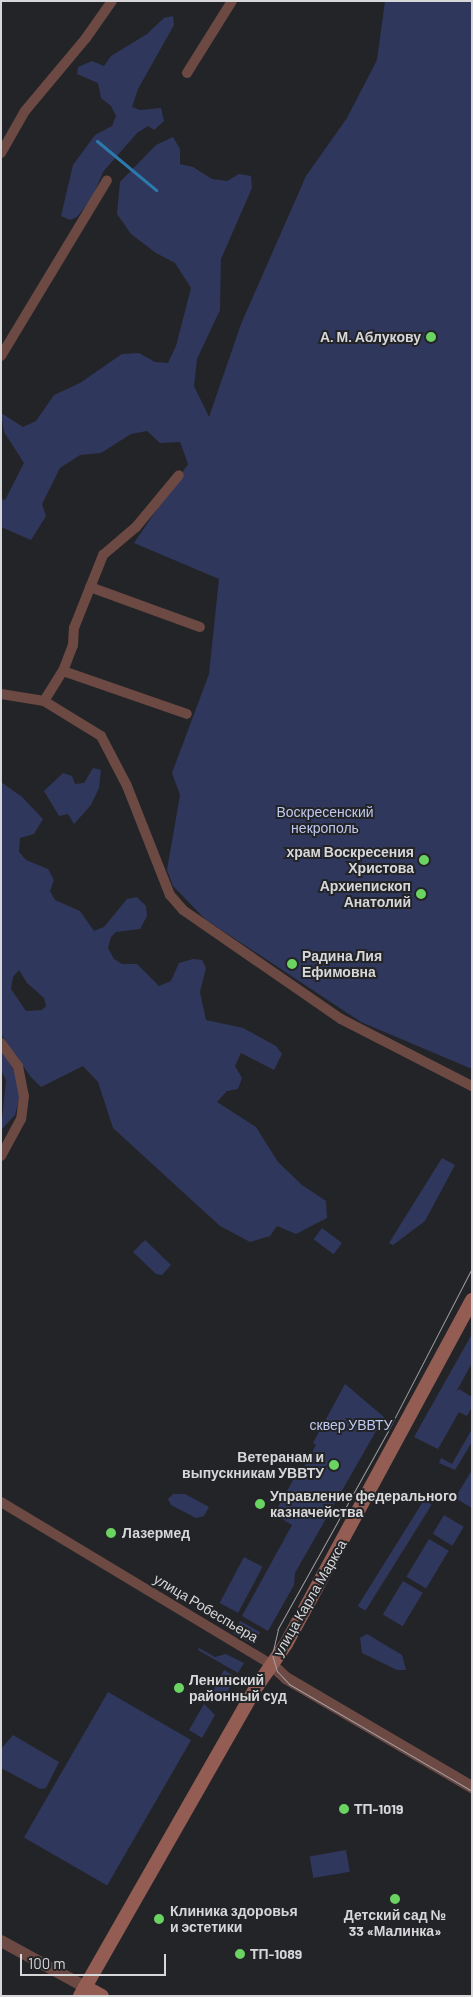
<!DOCTYPE html>
<html>
<head>
<meta charset="utf-8">
<style>
	body { margin:0 }
	#map { position:relative; width:473px; height:1997px; overflow:hidden; background:#232427; font-family:Barlow,sans-serif }
	div>[style] { position:absolute }
	[style*='--x'] { left:calc(var(--x)*1px); top:calc(var(--y)*1px); width:calc(var(--w)*1px); rotate:calc(var(--a)*1deg) }
	.green>* { inset:0; background:#30375d; transform-origin:0 0 }
	.stream>* { height:3px; margin:-1.5px; padding:0 1.5px; transform-origin:1.5px; border-radius:1.5px; background:#2b7aad }
	.minor>* { height:10px; margin:-5px; padding:0 5px; transform-origin:5px; border-radius:5px; background:#6c4943 }
	.tertiary>* { height:12px; margin:-6px; padding:0 6px; transform-origin:6px; border-radius:6px; background:#6c4943 }
	.secondary>* { height:14px; margin:-7px; padding:0 7px; transform-origin:7px; border-radius:7px; background:#945d54 }
	.tram>* { height:1px; margin:-0.5px; padding:0 0.5px; transform-origin:0.5px; border-radius:0.5px; background:#9f9fa1 }
	.dots>* { width:14px; height:14px; translate:-50% -50%; box-sizing:border-box; border:2px solid #232427; border-radius:50% }
	span { translate:-50% -50%; white-space:nowrap; text-align:center; line-height:1.15; -webkit-text-stroke:4px #232427; paint-order:stroke }
	.poi-label { font-size:14px; color:#d7d7d9; font-weight:700 }
	.right { translate:-100% -50%; text-align:right }
	.left { translate:0 -50%; text-align:left }
	.park-label { font-size:14px; color:#bfc9f0 }
	.street-label { font-size:14px; color:#d7d7d9 }
	.frame { position:absolute; inset:0; border:2px solid #d7d7d9; pointer-events:none }
	.scale { position:absolute; left:20px; top:1954px; width:146px; height:22px; box-sizing:border-box; border:2px solid #d7d7d9; border-top:0; padding-left:6px; font-size:15px; line-height:18px; white-space:nowrap; color:#d7d7d9; -webkit-text-stroke:4px #232427; paint-order:stroke }
</style>
</head>
<body>
<div id="map">
	<div class="green">
		<i style="clip-path:polygon(385px 1px,472px 1px,472px 1069px,361px 1022px,205px 919px,173px 886px,167px 870px,180px 795px,172px 773px,209px 674px,219px 579px,134px 543px,188px 464px,180px 442px,160px 443px,147px 431px,131px 434px,101px 453px,80px 455px,60px 468px,42px 504px,46px 516px,31px 540px,1px 527px,1px 499px,5px 500px,24px 463px,4px 432px,1px 413px,23px 427px,36px 421px,54px 395px,80px 383px,122px 354px,139px 353px,155px 362px,168px 363px,176px 346px,191px 288px,175px 263px,156px 253px,131px 234px,117px 214px,120px 182px,156px 145px,173px 137px,180px 149px,180px 164px,193px 167px,212px 179px,227px 181px,239px 174px,251px 176px,252px 188px,221px 259px,220px 310px,197px 359px,194px 386px,209px 417px,241px 324px,306px 176px,347px 118px,377px 60px)"></i>
		<i style="clip-path:polygon(173px 16px,174px 25px,138px 89px,132px 107px,140px 110px,161px 108px,164px 121px,154px 130px,148px 126px,137px 133px,103px 172px,92px 198px,77px 217px,70px 220px,61px 216px,73px 165px,95px 135px,112px 126px,116px 116px,111px 106px,101px 98px,98px 83px,77px 74px,78px 67px,92px 61px,104px 66px,111px 56px,147px 34px,164px 18px)"></i>
		<i style="clip-path:polygon(93px 768px,101px 770px,99px 788px,91px 805px,74px 824px,68px 814px,59px 816px,44px 791px,63px 773px,72px 776px,75px 784px,84px 783px)"></i>
		<i style="clip-path:polygon(evenodd,1px 782px,22px 797px,43px 819px,34px 834px,20px 838px,19px 852px,26px 860px,48px 869px,54px 880px,50px 891px,55px 900px,80px 911px,94px 931px,104px 927px,127px 899px,137px 897px,146px 906px,147px 916px,140px 929px,116px 932px,111px 937px,108px 948px,114px 959px,122px 964px,137px 964px,159px 986px,171px 981px,179px 963px,193px 959px,202px 960px,206px 968px,200px 992px,206px 1020px,243px 1028px,276px 1046px,282px 1054px,274px 1070px,241px 1053px,235px 1066px,242px 1078px,238px 1089px,227px 1091px,217px 1102px,256px 1127px,278px 1162px,302px 1185px,326px 1201px,327px 1218px,296px 1234px,277px 1226px,270px 1236px,250px 1242px,220px 1226px,113px 1128px,98px 1082px,83px 1066px,41px 1087px,30px 1076px,1px 1034px,1px 782px,19px 970px,27px 983px,44px 998px,46px 1006px,42px 1010px,26px 1011px,11px 989px,13px 977px,19px 970px)"></i>
		<i style="clip-path:polygon(1px 1047px,19px 1080px,19px 1099px,15px 1115px,1px 1130px,6px 1080px,1px 1071px)"></i>
		<i style="clip-path:polygon(442px 1158px,455px 1165px,425px 1221px,393px 1245px,389px 1243px)"></i>
		<i style="left:322px;top:1228px;width:25px;height:14px;rotate:37deg"></i>
		<i style="clip-path:polygon(145px 1240px,171px 1265px,162px 1275px,156px 1274px,133px 1252px)"></i>
		<i style="clip-path:polygon(472px 1334px,472px 1363px,456px 1392px,459px 1389px,472px 1397px,472px 1407px,467px 1416px,459px 1412px,438px 1449px,414px 1437px)"></i>
		<i style="clip-path:polygon(345px 1384px,384px 1417px,295px 1573px,294px 1585px,268px 1631px,242px 1616px,292px 1525px,274px 1514px,301px 1466px,304px 1467px,316px 1445px,313px 1443px)"></i>
		<i style="clip-path:polygon(472px 1429px,472px 1442px,455px 1470px,439px 1463px,441px 1458px,452px 1464px)"></i>
		<i style="clip-path:polygon(472px 1470px,472px 1508px,455px 1498px)"></i>
		<i style="clip-path:polygon(173px 1494px,185px 1494px,209px 1507px,204px 1516px,196px 1518px,171px 1505px,168px 1499px)"></i>
		<i style="left:424px;top:1500px;width:9px;height:125px;rotate:32deg"></i>
		<i style="left:444px;top:1515px;width:23px;height:22px;rotate:31deg"></i>
		<i style="left:429px;top:1539px;width:23px;height:44px;rotate:31deg"></i>
		<i style="left:244px;top:1557px;width:21px;height:52px;rotate:28deg"></i>
		<i style="left:403px;top:1581px;width:23px;height:39px;rotate:31deg"></i>
		<i style="left:240px;top:1621px;width:23px;height:14px;rotate:29deg"></i>
		<i style="clip-path:polygon(367px 1634px,402px 1655px,406px 1670px,397px 1670px,362px 1653px,360px 1638px)"></i>
		<i style="clip-path:polygon(199px 1648px,215px 1657px,226px 1654px,244px 1663px,238px 1673px,198px 1650px)"></i>
		<i style="clip-path:polygon(224px 1670px,236px 1677px,222px 1701px,209px 1698px)"></i>
		<i style="left:108px;top:1692px;width:96px;height:168px;rotate:30deg"></i>
		<i style="clip-path:polygon(204px 1704px,215px 1715px,202px 1738px,189px 1730px)"></i>
		<i style="clip-path:polygon(13px 1735px,59px 1762px,46px 1788px,40px 1789px,1px 1768px,1px 1749px)"></i>
		<i style="left:346px;top:1850px;width:22px;height:37px;rotate:80deg"></i>
	</div>
	<div class="stream">
		<i style="--x:97;--y:141;--w:77;--a:39.7"></i>
	</div>
	<div class="minor">
		<i style="--x:187;--y:73;--w:85;--a:-58"></i>
		<i style="--x:1;--y:153;--w:48;--a:-60.3"></i>
		<i style="--x:25;--y:111;--w:95;--a:-50.1"></i>
		<i style="--x:86;--y:38;--w:45;--a:-54.9"></i>
		<i style="--x:1;--y:356;--w:205;--a:-58.9"></i>
		<i style="--x:90;--y:587;--w:117;--a:20"></i>
		<i style="--x:63;--y:671;--w:131;--a:19.1"></i>
		<i style="--x:1;--y:694;--w:44;--a:9.2"></i>
		<i style="--x:44;--y:701;--w:67;--a:31.6"></i>
		<i style="--x:101;--y:736;--w:56;--a:62.5"></i>
		<i style="--x:127;--y:786;--w:117;--a:68.5"></i>
		<i style="--x:170;--y:895;--w:20;--a:49"></i>
		<i style="--x:183;--y:910;--w:192;--a:34.6"></i>
		<i style="--x:341;--y:1019;--w:147;--a:27.1"></i>
		<i style="--x:44;--y:701;--w:36;--a:-58"></i>
		<i style="--x:63;--y:671;--w:28;--a:-69"></i>
		<i style="--x:73;--y:645;--w:17;--a:-87"></i>
		<i style="--x:74;--y:628;--w:79;--a:-68.3"></i>
		<i style="--x:103;--y:555;--w:43;--a:-40.3"></i>
		<i style="--x:136;--y:527;--w:67;--a:-50.4"></i>
		<i style="--x:1;--y:1043;--w:29;--a:54"></i>
		<i style="--x:18;--y:1066;--w:31;--a:79"></i>
		<i style="--x:24;--y:1096;--w:23;--a:97"></i>
		<i style="--x:21;--y:1119;--w:42;--a:118.4"></i>
		<i style="--x:1;--y:1502;--w:316;--a:31"></i>
	</div>
	<div class="tertiary">
		<i style="--x:272;--y:1665;--w:19;--a:43"></i>
		<i style="--x:286;--y:1678;--w:216;--a:30.4"></i>
		<i style="--x:1;--y:1941;--w:96;--a:28.7"></i>
	</div>
	<div class="secondary">
		<i style="--x:85;--y:1987;--w:19;--a:28"></i>
		<i style="--x:80;--y:1996;--w:357;--a:-60.3"></i>
		<i style="--x:257;--y:1686;--w:51;--a:-55.4"></i>
		<i style="--x:286;--y:1644;--w:391;--a:-61.6"></i>
	</div>
	<div class="tram">
		<i style="--x:472;--y:1268;--w:183;--a:117.3"></i>
		<i style="--x:388;--y:1431;--w:227;--a:119.1"></i>
		<i style="--x:278;--y:1629;--w:26;--a:103"></i>
		<i style="--x:272;--y:1654;--w:18;--a:74"></i>
		<i style="--x:277;--y:1671;--w:18;--a:47"></i>
		<i style="--x:289;--y:1684;--w:212;--a:30.3"></i>
	</div>
	<div class="dots">
		<i style="left:431px;top:337px;background:#6bd362"></i>
		<i style="left:424px;top:860px;background:#6bd362"></i>
		<i style="left:421px;top:894px;background:#6bd362"></i>
		<i style="left:292px;top:964px;background:#6bd362"></i>
		<i style="left:334px;top:1465px;background:#6bd362"></i>
		<i style="left:260px;top:1504px;background:#6bd362"></i>
		<i style="left:111px;top:1533px;background:#6bd362"></i>
		<i style="left:179px;top:1688px;background:#6bd362"></i>
		<i style="left:344px;top:1809px;background:#6bd362"></i>
		<i style="left:395px;top:1899px;background:#6bd362"></i>
		<i style="left:159px;top:1919px;background:#6bd362"></i>
		<i style="left:240px;top:1954px;background:#6bd362"></i>
	</div>
	<div class="poi-label">
		<span class="right" style="left:421px;top:337px">А. М. Аблукову</span>
		<span class="right" style="left:414px;top:860px">храм Воскресения<br>Христова</span>
		<span class="right" style="left:411px;top:894px">Архиепископ<br>Анатолий</span>
		<span class="left" style="left:302px;top:964px">Радина Лия<br>Ефимовна</span>
		<span class="right" style="left:324px;top:1465px">Ветеранам и<br>выпускникам УВВТУ</span>
		<span class="left" style="left:270px;top:1504px">Управление федерального<br>казначейства</span>
		<span class="left" style="left:122px;top:1533px">Лазермед</span>
		<span class="left" style="left:189px;top:1688px">Ленинский<br>районный суд</span>
		<span class="left" style="left:354px;top:1809px">ТП-1019</span>
		<span class="left" style="left:170px;top:1919px">Клиника здоровья<br>и эстетики</span>
		<span style="left:395px;top:1923px">Детский сад №<br>33 «Малинка»</span>
		<span class="left" style="left:250px;top:1954px">ТП-1089</span>
	</div>
	<div class="park-label">
		<span style="left:325px;top:820px">Воскресенский<br>некрополь</span>
		<span style="left:351px;top:1425px">сквер УВВТУ</span>
	</div>
	<div class="street-label">
		<span style="left:310px;top:1598px;rotate:-60deg">улица Карла Маркса</span>
		<span style="left:206px;top:1608px;rotate:31deg">улица Робеспьера</span>
	</div>
	<div class="frame"></div>
	<div class="scale">100 m</div>
</div>
</body>
</html>
